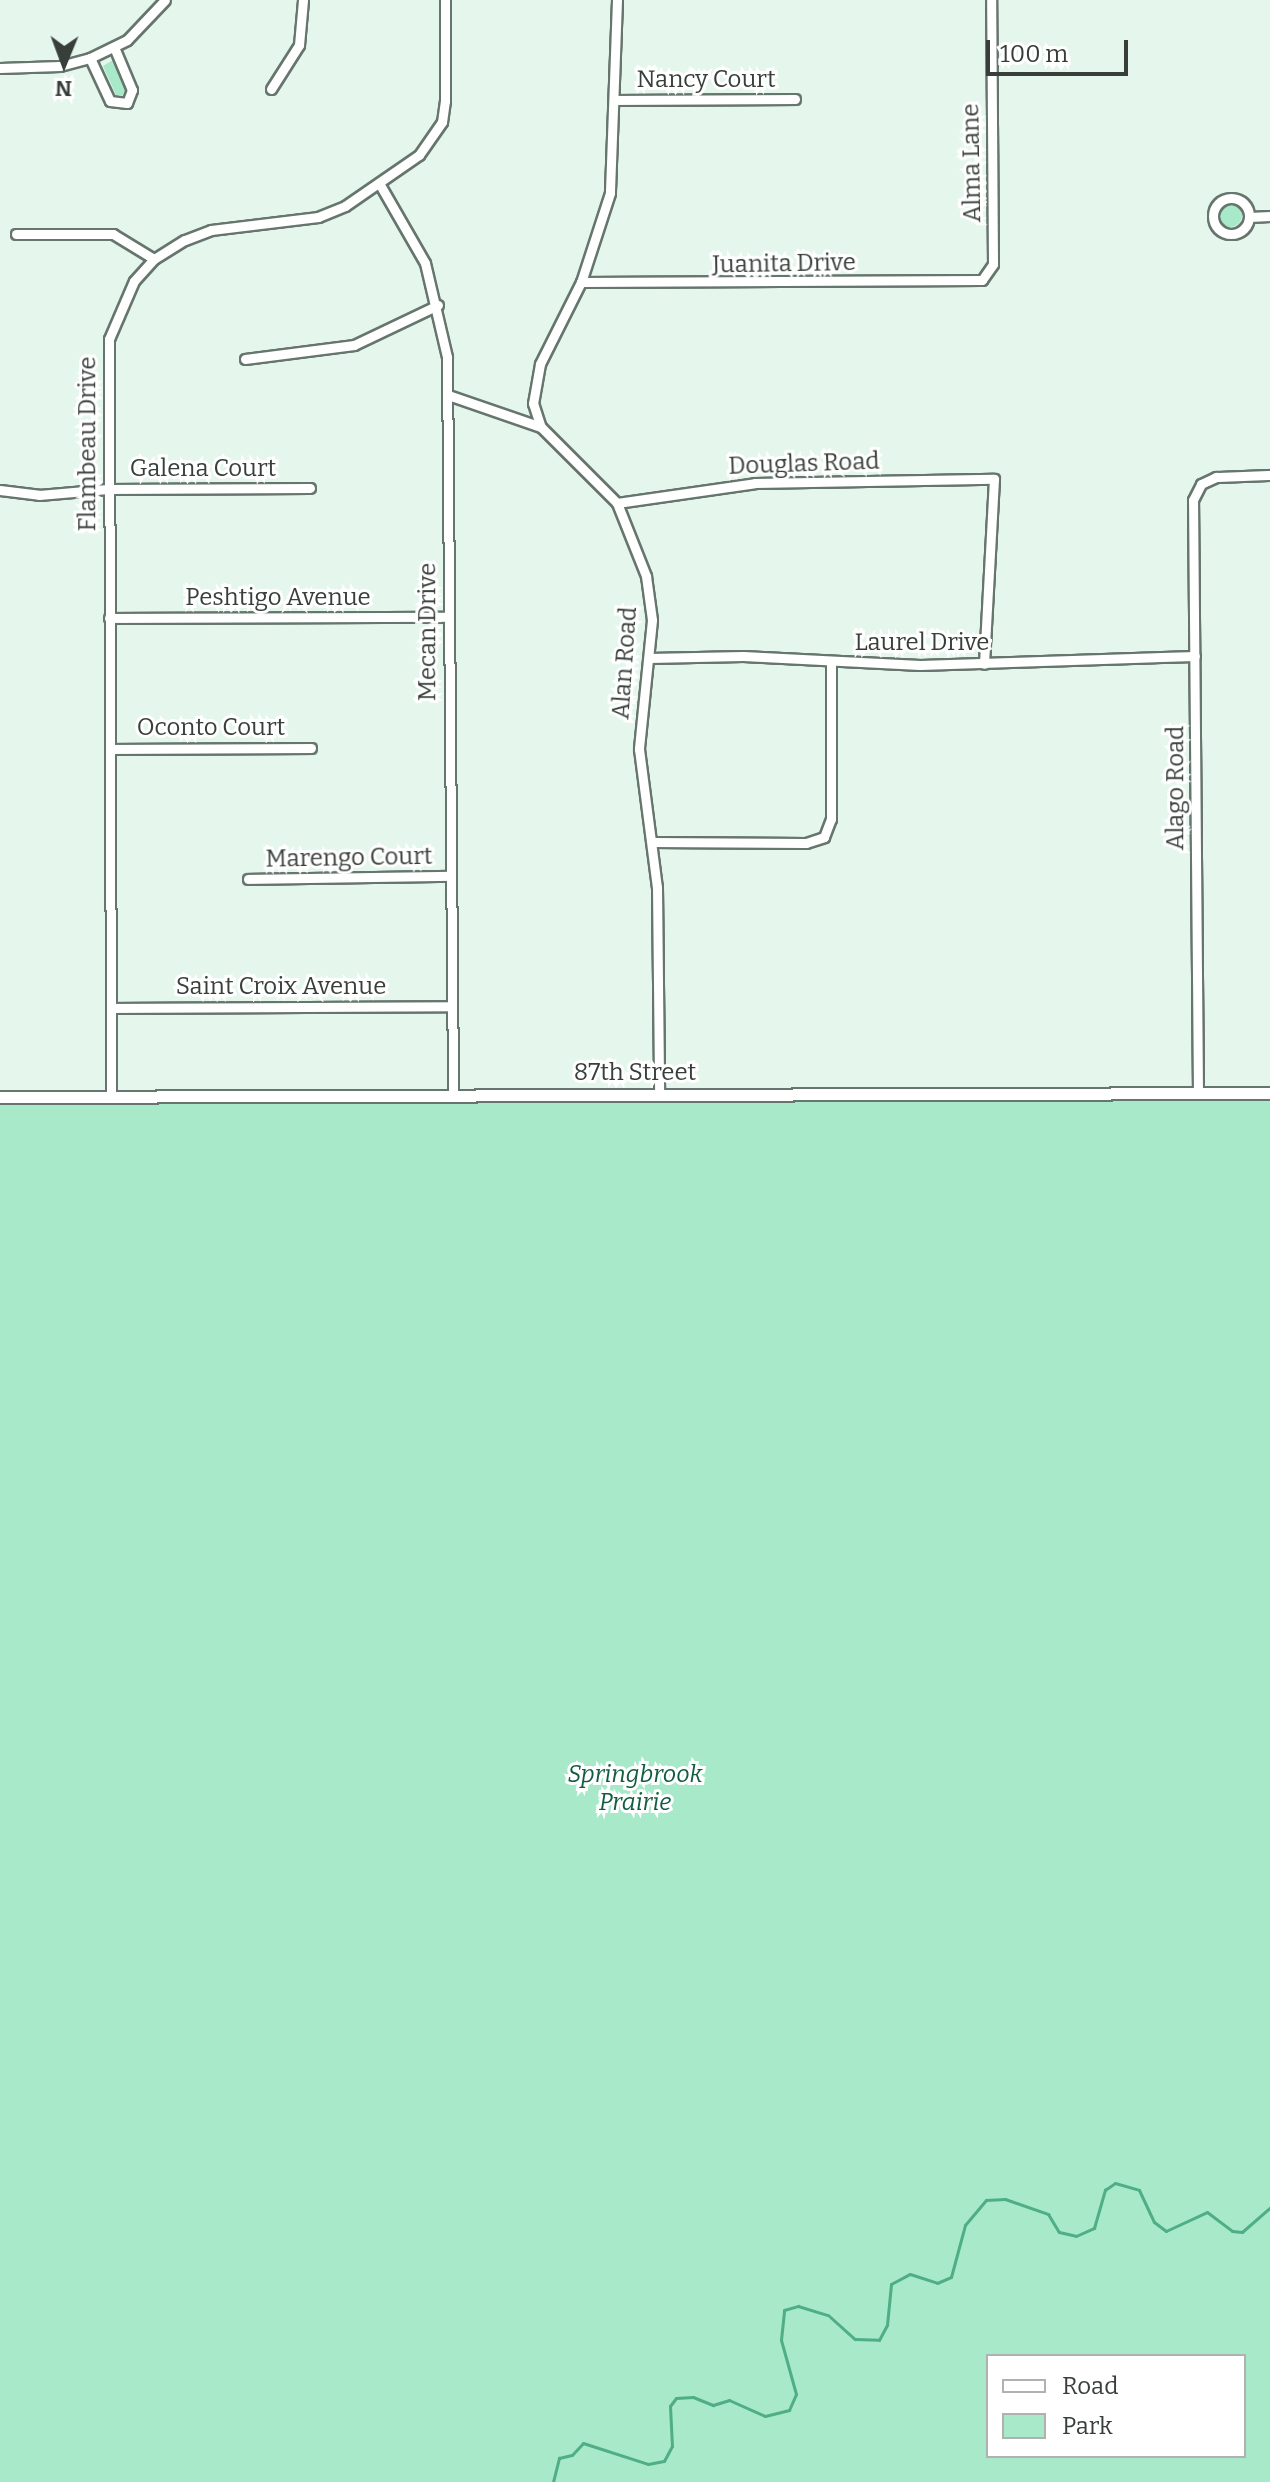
<!DOCTYPE html>
<html>
<head>
<meta charset="utf-8">
<style>
	body { margin:0 }
	#map { position:relative; width:1270px; height:2482px; overflow:hidden; background:#e5f6ed; font-family:Bitter,serif }
	div>[style] { position:absolute }
	[style*='--x'] { left:calc(var(--x)*1px); top:calc(var(--y)*1px); width:calc(var(--w)*1px); rotate:calc(var(--a)*1deg) }
	.green>* { inset:0; background:#a7e9c9 }
	.round { border-radius:50% }
	.stream>* { height:3px; margin:-1.5px; padding:0 1.5px; transform-origin:1.5px; border-radius:1.5px; background:#4fae85 }
	.roads { filter:drop-shadow(2px 0 #66756d) drop-shadow(-2px 0 #66756d) drop-shadow(0 2px #66756d) drop-shadow(0 -2px #66756d) }
	.minor>* { height:9px; margin:-4.5px; padding:0 4.5px; transform-origin:4.5px; border-radius:4.5px; background:#fff }
	.minor>.ring { margin:-4.5px; padding:0; box-sizing:content-box; background:none; border:9px solid #fff; border-radius:50% }
	.tertiary>* { height:11px; margin:-5.5px; padding:0 5.5px; transform-origin:5.5px; border-radius:5.5px; background:#fff }
	span { translate:-50% -50%; white-space:nowrap; text-align:center; line-height:1.15; -webkit-text-stroke:6px #fff; paint-order:stroke }
	.street-label { font-size:24px; color:#383f3b }
	.park-label { font-size:24px; color:#125c41; font-style:italic }
	.legend { position:absolute; left:986px; top:2354px; width:260px; height:104px; box-sizing:border-box; background:#fff; border:2px solid #afb2b1; margin:0; padding:10px 14px; list-style:none; font-size:24px; color:#383f3b }
	.legend li { display:flex; align-items:center; gap:16px; height:40px }
	.legend b { width:40px; border:2px solid #afb2b1 }
	.north { position:absolute; left:24px; top:24px; width:80px; height:80px; -webkit-text-stroke:6px #fff; paint-order:stroke; rotate:181deg; font-size:22px; font-weight:700; line-height:32px; text-align:center; color:#383f3b }
	.north::after { content:''; display:block; margin:auto; width:28px; height:36px; background:#383f3b; clip-path:polygon(50% 0,100% 100%,50% 72%,0 100%) }
	.scale { position:absolute; left:986px; top:40px; width:142px; height:36px; box-sizing:border-box; border:4px solid #383f3b; border-top:0; padding-left:10px; font-size:24px; line-height:28px; white-space:nowrap; color:#383f3b; -webkit-text-stroke:6px #fff; paint-order:stroke }
</style>
</head>
<body>
<div id="map">
	<div class="green">
		<i style="clip-path:polygon(113px 60px,126px 89px,122px 96px,116px 95px,103px 66px)"></i>
		<i class="round" style="left:1218px;top:203px;width:24px;height:24px"></i>
		<i style="clip-path:polygon(evenodd,1270px 1098px,1270px 2482px,0 2482px,0 1099px,1270px 1098px,988px 2356px,1244px 2356px,1244px 2456px,988px 2456px,988px 2356px)"></i>
	</div>
	<div class="stream">
		<i style="--x:553;--y:2482;--w:25;--a:-76"></i>
		<i style="--x:559;--y:2458;--w:13;--a:-13"></i>
		<i style="--x:572;--y:2455;--w:16;--a:-47"></i>
		<i style="--x:583;--y:2443;--w:68;--a:17.9"></i>
		<i style="--x:648;--y:2464;--w:16;--a:-11"></i>
		<i style="--x:664;--y:2461;--w:17;--a:-62"></i>
		<i style="--x:672;--y:2446;--w:40;--a:-92.9"></i>
		<i style="--x:670;--y:2406;--w:10;--a:-53"></i>
		<i style="--x:676;--y:2398;--w:17;--a:-3"></i>
		<i style="--x:693;--y:2397;--w:22;--a:22"></i>
		<i style="--x:713;--y:2405;--w:17;--a:-17"></i>
		<i style="--x:729;--y:2400;--w:39;--a:24"></i>
		<i style="--x:765;--y:2416;--w:25;--a:-14"></i>
		<i style="--x:789;--y:2410;--w:17;--a:-66"></i>
		<i style="--x:796;--y:2394;--w:56;--a:-105.5"></i>
		<i style="--x:781;--y:2340;--w:30;--a:-84"></i>
		<i style="--x:784;--y:2310;--w:15;--a:-16"></i>
		<i style="--x:798;--y:2306;--w:31;--a:17"></i>
		<i style="--x:828;--y:2315;--w:36;--a:42"></i>
		<i style="--x:855;--y:2339;--w:24;--a:2"></i>
		<i style="--x:879;--y:2340;--w:17;--a:-62"></i>
		<i style="--x:887;--y:2325;--w:41;--a:-84.4"></i>
		<i style="--x:891;--y:2284;--w:21;--a:-28"></i>
		<i style="--x:910;--y:2274;--w:28;--a:18"></i>
		<i style="--x:937;--y:2283;--w:15;--a:-23"></i>
		<i style="--x:951;--y:2277;--w:54;--a:-74.9"></i>
		<i style="--x:965;--y:2225;--w:33;--a:-50"></i>
		<i style="--x:986;--y:2200;--w:19;--a:-3"></i>
		<i style="--x:1005;--y:2199;--w:46;--a:19.2"></i>
		<i style="--x:1048;--y:2214;--w:21;--a:59"></i>
		<i style="--x:1059;--y:2232;--w:17;--a:13"></i>
		<i style="--x:1076;--y:2236;--w:20;--a:-24"></i>
		<i style="--x:1094;--y:2228;--w:40;--a:-74"></i>
		<i style="--x:1105;--y:2190;--w:12;--a:-35"></i>
		<i style="--x:1115;--y:2183;--w:25;--a:16"></i>
		<i style="--x:1139;--y:2190;--w:35;--a:65"></i>
		<i style="--x:1154;--y:2222;--w:15;--a:37"></i>
		<i style="--x:1166;--y:2231;--w:45;--a:-24.9"></i>
		<i style="--x:1207;--y:2212;--w:31;--a:37"></i>
		<i style="--x:1232;--y:2231;--w:10;--a:6"></i>
		<i style="--x:1242;--y:2232;--w:37;--a:-41"></i>
	</div>
	<div class="roads">
		<div class="minor">
			<i style="--x:617;--y:0;--w:193;--a:92.1"></i>
			<i style="--x:610;--y:193;--w:94;--a:108"></i>
			<i style="--x:581;--y:282;--w:92;--a:116.6"></i>
			<i style="--x:540;--y:364;--w:40;--a:100"></i>
			<i style="--x:533;--y:403;--w:25;--a:72"></i>
			<i style="--x:541;--y:427;--w:107;--a:45"></i>
			<i style="--x:617;--y:503;--w:79;--a:68.3"></i>
			<i style="--x:646;--y:576;--w:44;--a:82.2"></i>
			<i style="--x:652;--y:620;--w:130;--a:95.8"></i>
			<i style="--x:639;--y:749;--w:139;--a:82.6"></i>
			<i style="--x:657;--y:887;--w:208;--a:89.4"></i>
			<i style="--x:90;--y:58;--w:47;--a:65.1"></i>
			<i style="--x:110;--y:101;--w:17;--a:7"></i>
			<i style="--x:127;--y:103;--w:14;--a:-69"></i>
			<i style="--x:132;--y:90;--w:47;--a:-112.7"></i>
			<i style="--x:0;--y:68;--w:60;--a:-1.9"></i>
			<i style="--x:60;--y:66;--w:31;--a:-15"></i>
			<i style="--x:90;--y:58;--w:41;--a:-25.9"></i>
			<i style="--x:127;--y:40;--w:55;--a:-46.5"></i>
			<i style="--x:271;--y:89;--w:52;--a:-57.5"></i>
			<i style="--x:299;--y:45;--w:45;--a:-84.9"></i>
			<i style="--x:617;--y:100;--w:178;--a:-0.3"></i>
			<i style="--x:379;--y:183;--w:92;--a:60.1"></i>
			<i style="--x:425;--y:263;--w:97;--a:76.8"></i>
			<i style="--x:447;--y:357;--w:739;--a:89.53"></i>
			<i class="ring" style="left:1213px;top:198px;width:27px;height:27px"></i>
			<i style="--x:1249;--y:217;--w:21;--a:-3"></i>
			<i style="--x:16;--y:234;--w:97;--a:0"></i>
			<i style="--x:113;--y:234;--w:48;--a:31.4"></i>
			<i style="--x:581;--y:282;--w:401;--a:-0.3"></i>
			<i style="--x:982;--y:280;--w:19;--a:-55"></i>
			<i style="--x:993;--y:264;--w:264;--a:-90.4"></i>
			<i style="--x:245;--y:359;--w:110;--a:-7.3"></i>
			<i style="--x:354;--y:345;--w:93;--a:-25.5"></i>
			<i style="--x:448;--y:395;--w:98;--a:19"></i>
			<i style="--x:0;--y:490;--w:39;--a:7"></i>
			<i style="--x:39;--y:495;--w:69;--a:-5"></i>
			<i style="--x:108;--y:489;--w:202;--a:-0.3"></i>
			<i style="--x:617;--y:503;--w:139;--a:-8.2"></i>
			<i style="--x:755;--y:483;--w:239;--a:-1"></i>
			<i style="--x:994;--y:479;--w:185;--a:93.1"></i>
			<i style="--x:109;--y:618;--w:339;--a:-0.2"></i>
			<i style="--x:649;--y:658;--w:94;--a:-1.2"></i>
			<i style="--x:743;--y:656;--w:177;--a:2.9"></i>
			<i style="--x:920;--y:665;--w:275;--a:-1.9"></i>
			<i style="--x:110;--y:749;--w:201;--a:-0.3"></i>
			<i style="--x:652;--y:842;--w:154;--a:0.4"></i>
			<i style="--x:806;--y:843;--w:19;--a:-18"></i>
			<i style="--x:824;--y:837;--w:19;--a:-69"></i>
			<i style="--x:831;--y:819;--w:156;--a:-90"></i>
			<i style="--x:248;--y:879;--w:202;--a:-0.9"></i>
			<i style="--x:111;--y:1008;--w:340;--a:-0.3"></i>
			<i style="--x:1198;--y:1093;--w:593;--a:-90.48"></i>
			<i style="--x:1193;--y:500;--w:18;--a:-63"></i>
			<i style="--x:1201;--y:484;--w:17;--a:-25"></i>
			<i style="--x:1216;--y:477;--w:54;--a:-2.1"></i>
			<i style="--x:111;--y:1096;--w:757;--a:-90.15"></i>
			<i style="--x:109;--y:339;--w:63;--a:-66.7"></i>
			<i style="--x:134;--y:281;--w:30;--a:-48"></i>
			<i style="--x:154;--y:259;--w:36;--a:-32"></i>
			<i style="--x:185;--y:240;--w:28;--a:-21"></i>
			<i style="--x:211;--y:230;--w:108;--a:-6.9"></i>
			<i style="--x:318;--y:217;--w:29;--a:-22"></i>
			<i style="--x:345;--y:206;--w:90;--a:-34.6"></i>
			<i style="--x:419;--y:155;--w:40;--a:-55.1"></i>
			<i style="--x:442;--y:122;--w:21;--a:-82"></i>
			<i style="--x:445;--y:101;--w:101;--a:-90"></i>
		</div>
		<div class="tertiary">
			<i style="--x:0;--y:1097;--w:1270;--a:-0.18"></i>
		</div>
	</div>
	<div class="street-label">
		<span style="left:706px;top:80px">Nancy Court</span>
		<span style="left:972px;top:163px;rotate:-91deg">Alma Lane</span>
		<span style="left:784px;top:264px;rotate:-1deg">Juanita Drive</span>
		<span style="left:88px;top:444px;rotate:-90deg">Flambeau Drive</span>
		<span style="left:804px;top:464px;rotate:-2deg">Douglas Road</span>
		<span style="left:203px;top:469px">Galena Court</span>
		<span style="left:278px;top:598px">Peshtigo Avenue</span>
		<span style="left:428px;top:632px;rotate:-90deg">Mecan Drive</span>
		<span style="left:922px;top:643px">Laurel Drive</span>
		<span style="left:625px;top:663px;rotate:-86deg">Alan Road</span>
		<span style="left:211px;top:728px">Oconto Court</span>
		<span style="left:1176px;top:788px;rotate:-90deg">Alago Road</span>
		<span style="left:349px;top:858px;rotate:-1deg">Marengo Court</span>
		<span style="left:281px;top:987px">Saint Croix Avenue</span>
		<span style="left:635px;top:1073px">87th Street</span>
	</div>
	<div class="park-label">
		<span style="left:635px;top:1789px">Springbrook<br>Prairie</span>
	</div>
	<ul class="legend">
	<li><b style="height:10px;background:#fff"></b>Road</li>
	<li><b style="height:22px;background:#a7e9c9"></b>Park</li>
	</ul>
	<div class="north">N</div>
	<div class="scale">100 m</div>
</div>
</body>
</html>
